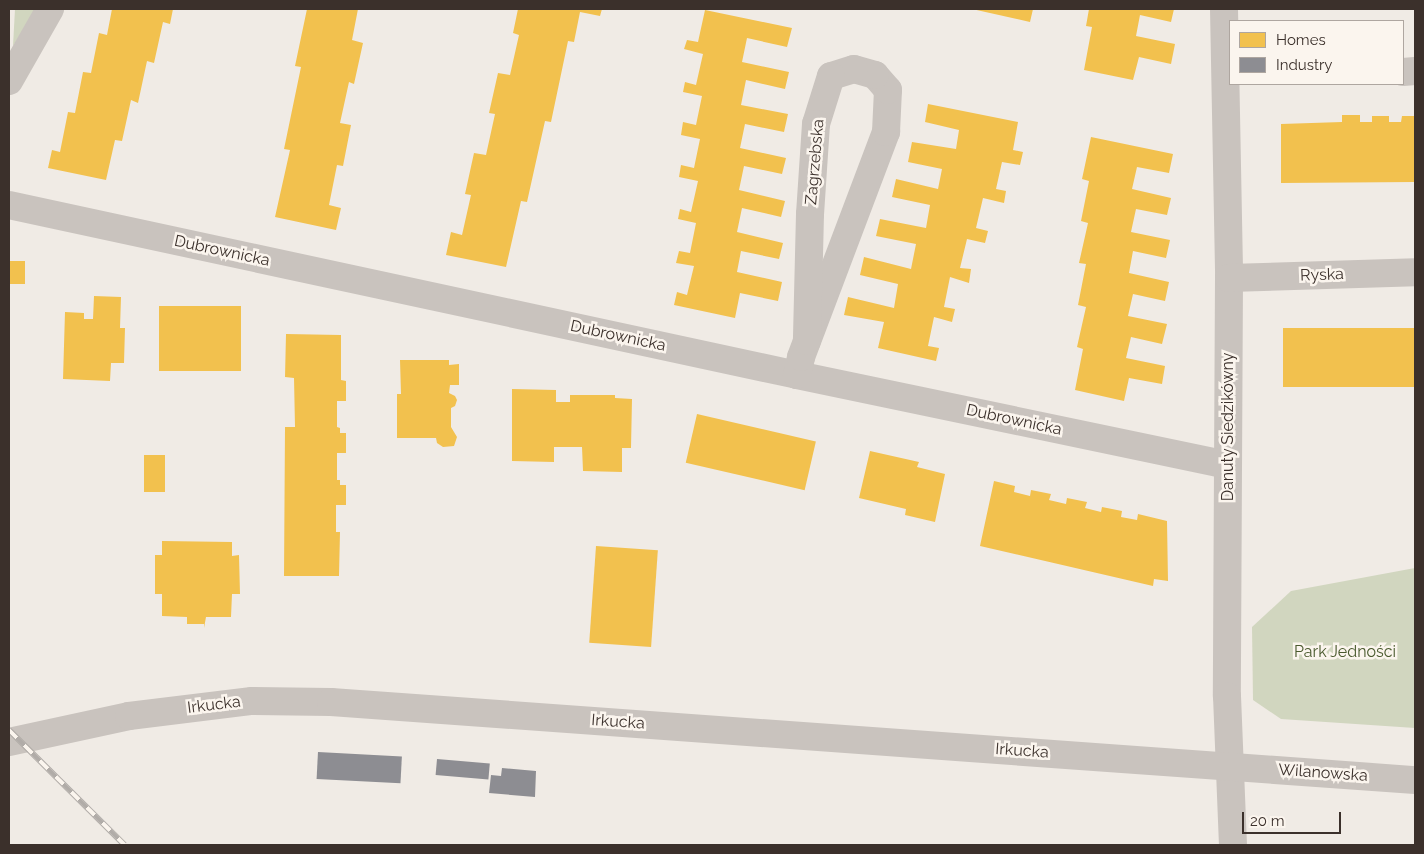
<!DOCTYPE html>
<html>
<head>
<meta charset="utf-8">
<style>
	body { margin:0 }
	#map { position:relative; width:1424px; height:854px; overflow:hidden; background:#f0ebe5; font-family:Raleway,sans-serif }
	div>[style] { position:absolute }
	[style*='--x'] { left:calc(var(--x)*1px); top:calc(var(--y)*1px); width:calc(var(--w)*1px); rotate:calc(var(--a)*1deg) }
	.green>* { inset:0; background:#d1d6bf }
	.homes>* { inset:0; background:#f2c14e; transform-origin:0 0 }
	.industry>* { inset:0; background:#8d8d92; transform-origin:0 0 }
	.minor>* { height:28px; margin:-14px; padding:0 14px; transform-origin:14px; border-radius:14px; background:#c9c3be }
	.rail>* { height:5.5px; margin-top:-2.75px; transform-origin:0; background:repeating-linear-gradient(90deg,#fbf5ee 0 11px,#b1aca8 0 22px); box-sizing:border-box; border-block:1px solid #b1aca8 }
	span { translate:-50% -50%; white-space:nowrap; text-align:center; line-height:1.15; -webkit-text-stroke:5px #fbf5ee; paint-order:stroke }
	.street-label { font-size:16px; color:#3b302b }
	.park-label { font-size:16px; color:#4a5a2e }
	.frame { position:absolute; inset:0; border:10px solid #3b302b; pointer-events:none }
	.legend { position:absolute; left:1229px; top:20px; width:175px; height:65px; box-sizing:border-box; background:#fbf5ee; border:1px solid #aea6a0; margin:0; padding:6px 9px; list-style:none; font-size:15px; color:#3b302b }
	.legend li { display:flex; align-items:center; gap:10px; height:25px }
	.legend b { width:25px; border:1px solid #aea6a0 }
	.scale { position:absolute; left:1242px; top:812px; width:99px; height:22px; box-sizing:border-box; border:2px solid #3b302b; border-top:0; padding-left:6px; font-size:15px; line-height:18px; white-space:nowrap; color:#3b302b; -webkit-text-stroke:4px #fbf5ee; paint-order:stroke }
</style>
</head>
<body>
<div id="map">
	<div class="green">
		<i style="clip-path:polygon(15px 9px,37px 9px,13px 46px)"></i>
		<i style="clip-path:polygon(1415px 568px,1415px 728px,1281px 719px,1253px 700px,1252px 627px,1291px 591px)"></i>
	</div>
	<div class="homes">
		<i style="clip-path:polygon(112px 9px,173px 9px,170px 24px,163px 22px,154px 63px,147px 61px,138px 103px,131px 100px,122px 141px,115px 140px,106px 180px,48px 168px,52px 150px,60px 152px,68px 112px,75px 113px,83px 72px,91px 73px,99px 33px,107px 35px)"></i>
		<i style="clip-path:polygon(307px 9px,358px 9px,352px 40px,363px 43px,354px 84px,349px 82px,340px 123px,351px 125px,343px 166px,337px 165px,329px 205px,341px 208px,336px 230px,275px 217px,290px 150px,284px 149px,301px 67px,295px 66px)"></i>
		<i style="clip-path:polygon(518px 9px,602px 9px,600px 16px,580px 12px,574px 42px,568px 41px,551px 122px,545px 121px,527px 202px,521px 201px,506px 267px,446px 255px,451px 232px,462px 235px,471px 195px,465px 194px,474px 153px,486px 155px,495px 114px,489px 113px,498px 73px,510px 75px,519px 35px,513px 33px)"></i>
		<i style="clip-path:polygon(972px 9px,1033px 9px,1030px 22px)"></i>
		<i style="clip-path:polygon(1089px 9px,1174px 9px,1171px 22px,1140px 15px,1136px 36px,1175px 44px,1171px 64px,1139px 57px,1133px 80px,1084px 70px,1092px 27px,1086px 26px)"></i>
		<i style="clip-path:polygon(705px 10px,792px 28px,787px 47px,747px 38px,742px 62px,789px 72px,785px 89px,746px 80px,741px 105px,788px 114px,784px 132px,745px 124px,740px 148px,786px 158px,782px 174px,744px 166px,739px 190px,785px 201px,781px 217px,742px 208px,737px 232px,783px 243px,779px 259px,741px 251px,737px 272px,782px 282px,778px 301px,740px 293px,735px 318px,674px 305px,677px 292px,687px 295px,694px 266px,676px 263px,679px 251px,690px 253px,696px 223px,678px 219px,680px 209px,691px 212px,698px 181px,679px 177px,681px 165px,694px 168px,700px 139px,681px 135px,683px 122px,696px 125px,702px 96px,683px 92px,685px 82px,696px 85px,703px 54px,684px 49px,687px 40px,698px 42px)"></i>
		<i style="clip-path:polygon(928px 104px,1018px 122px,1013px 150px,1023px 152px,1020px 165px,1002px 162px,996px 189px,1006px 191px,1004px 203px,983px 198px,976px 228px,988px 231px,985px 243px,967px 239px,960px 268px,971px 269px,969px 283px,950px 277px,944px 307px,955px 309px,952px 322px,934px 317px,928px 346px,939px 348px,936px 361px,878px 348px,884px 322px,844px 315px,848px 297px,894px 308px,898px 284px,860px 275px,864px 257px,911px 269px,916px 244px,876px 236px,880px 219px,926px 228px,930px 205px,892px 197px,896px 179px,938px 189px,942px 169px,908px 162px,912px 142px,956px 149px,959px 130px,925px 122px)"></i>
		<i style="clip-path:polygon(1342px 115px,1360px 115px,1360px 122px,1372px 122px,1372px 116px,1389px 116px,1389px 122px,1401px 122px,1402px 116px,1415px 116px,1415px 182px,1281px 183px,1281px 124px,1342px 122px)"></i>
		<i style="clip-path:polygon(1091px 137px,1173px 154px,1169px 173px,1137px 167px,1132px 189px,1171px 198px,1167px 215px,1136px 209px,1131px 232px,1170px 240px,1166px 258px,1133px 251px,1129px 273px,1169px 282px,1165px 301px,1133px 294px,1128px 316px,1167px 324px,1162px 344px,1131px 337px,1126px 358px,1165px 366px,1162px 384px,1129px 378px,1124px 401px,1075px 390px,1083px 349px,1077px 347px,1086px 307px,1078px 305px,1086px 264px,1079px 263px,1088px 223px,1081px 221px,1089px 181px,1082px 179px)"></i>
		<i style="left:9px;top:261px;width:16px;height:23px"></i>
		<i style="clip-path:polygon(94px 296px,121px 297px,120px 328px,125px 328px,124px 363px,111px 363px,110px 381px,63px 379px,65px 312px,84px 313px,84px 319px,93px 319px)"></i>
		<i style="left:159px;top:306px;width:82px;height:65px"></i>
		<i style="left:1415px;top:328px;width:59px;height:132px;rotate:90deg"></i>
		<i style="clip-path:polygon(286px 334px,341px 335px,341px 380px,346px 381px,346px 401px,337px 401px,337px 427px,340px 428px,340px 433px,346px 433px,346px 453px,337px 453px,337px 480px,340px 480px,340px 485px,346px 485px,346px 505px,336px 505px,336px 532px,340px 532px,339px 576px,284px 576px,285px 427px,295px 427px,294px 378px,285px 377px)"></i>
		<i style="clip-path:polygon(400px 360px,449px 360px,449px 365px,459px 364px,459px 385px,450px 385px,449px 393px,455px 396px,457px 400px,455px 406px,451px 408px,451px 427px,457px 437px,454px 446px,443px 447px,437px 443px,436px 438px,397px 438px,397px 394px,401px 394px)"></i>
		<i style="clip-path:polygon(512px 389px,556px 390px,556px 402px,570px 402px,570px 395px,615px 395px,615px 398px,632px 399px,631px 448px,622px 448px,622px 472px,583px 471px,582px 447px,554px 447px,554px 462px,512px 461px)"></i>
		<i style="left:697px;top:414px;width:122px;height:50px;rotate:13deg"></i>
		<i style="clip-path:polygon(870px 451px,919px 462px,917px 467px,945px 474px,935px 522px,905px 515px,906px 509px,859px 498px)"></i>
		<i style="left:144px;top:455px;width:21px;height:37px"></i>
		<i style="clip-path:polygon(994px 481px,1015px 486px,1014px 492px,1030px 496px,1031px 490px,1051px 494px,1049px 500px,1066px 504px,1067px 498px,1087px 502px,1085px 508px,1101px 512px,1102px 507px,1122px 511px,1121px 517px,1137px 520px,1138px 514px,1167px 521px,1168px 581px,1154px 579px,1153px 586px,980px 546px)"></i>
		<i style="clip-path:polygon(162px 541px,232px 542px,232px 556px,239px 555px,240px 594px,232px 594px,231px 617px,206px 617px,204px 628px,204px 624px,187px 624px,187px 617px,162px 616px,162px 594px,155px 594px,155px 555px,162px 555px)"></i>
		<i style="left:596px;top:546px;width:62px;height:97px;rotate:4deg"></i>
	</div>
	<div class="industry">
		<i style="left:318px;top:752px;width:84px;height:27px;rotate:3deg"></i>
		<i style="left:437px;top:759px;width:53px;height:16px;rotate:5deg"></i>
		<i style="clip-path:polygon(502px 768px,536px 771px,535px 797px,489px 793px,491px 775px,501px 776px)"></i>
	</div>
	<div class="minor">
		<i style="--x:1224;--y:9;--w:269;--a:88.9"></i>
		<i style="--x:1229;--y:278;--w:418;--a:90.3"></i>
		<i style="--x:1227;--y:696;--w:149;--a:87.7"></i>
		<i style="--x:1403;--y:72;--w:12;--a:-5"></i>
		<i style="--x:9;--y:81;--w:83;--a:-60.3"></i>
		<i style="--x:9;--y:205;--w:806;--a:12.17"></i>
		<i style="--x:797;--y:375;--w:440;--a:11.8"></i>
		<i style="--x:1229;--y:278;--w:186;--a:-1.8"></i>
		<i style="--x:797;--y:375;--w:18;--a:-77"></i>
		<i style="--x:801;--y:357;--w:241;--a:-69.3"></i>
		<i style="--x:886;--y:132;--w:42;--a:-87.3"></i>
		<i style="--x:888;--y:90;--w:20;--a:-131"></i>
		<i style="--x:875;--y:75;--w:22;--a:-164"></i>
		<i style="--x:854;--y:69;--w:24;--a:163"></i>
		<i style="--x:831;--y:76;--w:50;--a:107.4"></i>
		<i style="--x:816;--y:124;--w:90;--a:93.8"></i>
		<i style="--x:810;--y:214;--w:127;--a:91.4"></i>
		<i style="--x:9;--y:742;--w:123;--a:-12.2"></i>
		<i style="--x:129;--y:716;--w:124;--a:-7"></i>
		<i style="--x:252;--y:701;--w:79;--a:0.7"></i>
		<i style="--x:331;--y:702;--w:1087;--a:4.12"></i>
	</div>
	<div class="rail">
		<i style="--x:9;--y:730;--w:163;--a:44.8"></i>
	</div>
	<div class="street-label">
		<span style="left:815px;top:162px;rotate:-85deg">Zagrzebska</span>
		<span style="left:222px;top:251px;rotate:12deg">Dubrownicka</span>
		<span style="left:1322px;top:275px;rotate:-2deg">Ryska</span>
		<span style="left:618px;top:336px;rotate:12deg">Dubrownicka</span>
		<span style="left:1014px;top:420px;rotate:12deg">Dubrownicka</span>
		<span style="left:1228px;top:427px;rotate:-90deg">Danuty Siedzikówny</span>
		<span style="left:214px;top:705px;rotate:-7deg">Irkucka</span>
		<span style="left:618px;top:722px;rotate:4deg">Irkucka</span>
		<span style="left:1022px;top:751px;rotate:4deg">Irkucka</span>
		<span style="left:1323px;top:773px;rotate:4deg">Wilanowska</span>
	</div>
	<div class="park-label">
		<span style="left:1345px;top:652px">Park Jedności</span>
	</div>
	<div class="frame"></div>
	<ul class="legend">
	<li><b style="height:14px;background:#f2c14e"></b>Homes</li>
	<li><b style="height:14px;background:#8d8d92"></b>Industry</li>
	</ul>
	<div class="scale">20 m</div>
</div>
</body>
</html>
